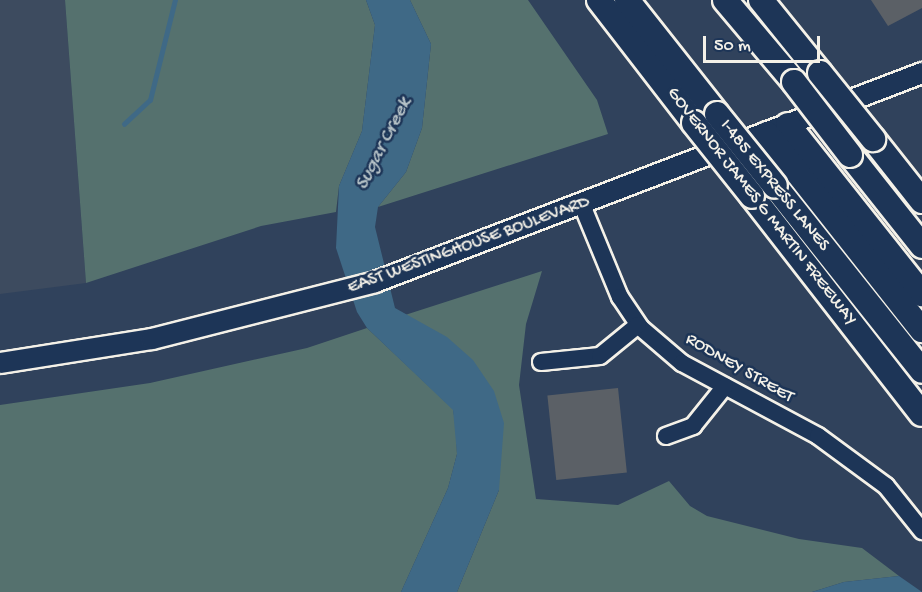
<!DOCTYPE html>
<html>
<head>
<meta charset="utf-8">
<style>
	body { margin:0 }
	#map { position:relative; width:922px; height:592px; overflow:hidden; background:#30425c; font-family:"Gochi Hand",sans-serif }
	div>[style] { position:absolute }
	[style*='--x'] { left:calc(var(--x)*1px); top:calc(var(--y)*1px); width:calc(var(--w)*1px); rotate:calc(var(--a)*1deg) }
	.built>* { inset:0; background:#3d4b5f }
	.green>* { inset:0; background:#55716e }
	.water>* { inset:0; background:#3f6986 }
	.stream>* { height:4.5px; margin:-2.25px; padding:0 2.25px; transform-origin:2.25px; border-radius:2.25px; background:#3f6986 }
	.building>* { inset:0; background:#5b6066; transform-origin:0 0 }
	.roads { filter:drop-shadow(2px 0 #f4f1e8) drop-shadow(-2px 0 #f4f1e8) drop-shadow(0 2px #f4f1e8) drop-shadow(0 -2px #f4f1e8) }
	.minor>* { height:16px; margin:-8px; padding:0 8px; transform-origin:8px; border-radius:8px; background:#1d3557 }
	.major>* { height:20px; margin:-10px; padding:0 10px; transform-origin:10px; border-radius:10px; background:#1d3557 }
	.highway>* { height:24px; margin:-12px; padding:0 12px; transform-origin:12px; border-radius:12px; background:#1d3557 }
	.bridges { filter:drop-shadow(2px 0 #f4f1e8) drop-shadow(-2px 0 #f4f1e8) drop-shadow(0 2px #f4f1e8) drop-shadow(0 -2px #f4f1e8) }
	.highway-bridge>* { height:24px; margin:-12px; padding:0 12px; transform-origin:12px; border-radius:12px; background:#1d3557 }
	span { translate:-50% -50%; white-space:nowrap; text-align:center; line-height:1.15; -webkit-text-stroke:5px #1d3557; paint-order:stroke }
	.street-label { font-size:18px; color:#f4f1e8 }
	.water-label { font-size:20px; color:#b5c1c6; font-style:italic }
	.scale { position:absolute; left:703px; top:36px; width:117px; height:27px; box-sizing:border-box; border:3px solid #f4f1e8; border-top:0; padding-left:8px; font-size:18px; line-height:21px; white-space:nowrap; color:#f4f1e8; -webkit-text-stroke:4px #1d3557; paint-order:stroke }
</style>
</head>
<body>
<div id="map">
	<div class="built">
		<i style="clip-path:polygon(0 0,65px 0,86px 283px,0 294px)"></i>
	</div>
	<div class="green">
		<i style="clip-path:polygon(65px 0,366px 0,375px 25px,362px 131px,339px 186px,336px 212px,261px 226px,86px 283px)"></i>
		<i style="clip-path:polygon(410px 0,528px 0,597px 100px,608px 134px,378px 207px,406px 172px,422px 128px,431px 44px)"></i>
		<i style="clip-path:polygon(542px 271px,526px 324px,519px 385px,536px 499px,618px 505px,669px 481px,690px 506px,707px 516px,799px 539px,862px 548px,899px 576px,844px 582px,812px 592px,457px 592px,499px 490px,405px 315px)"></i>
		<i style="clip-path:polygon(367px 328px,453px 409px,456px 428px,457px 454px,448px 488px,401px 592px,0 592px,0 405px,150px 383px,307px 348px)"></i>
	</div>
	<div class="water">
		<i style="clip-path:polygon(366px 0,410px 0,431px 44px,422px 128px,406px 172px,378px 207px,375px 227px,395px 308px,447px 337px,473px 360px,494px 391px,504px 423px,499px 490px,457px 592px,401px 592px,448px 488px,457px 454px,453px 410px,367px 328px,357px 312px,336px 248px,339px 186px,362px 131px,375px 25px)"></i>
		<i style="clip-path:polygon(899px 576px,922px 592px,812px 592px,844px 582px)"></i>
	</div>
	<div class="stream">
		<i style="--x:124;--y:124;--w:35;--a:-43"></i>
		<i style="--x:150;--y:100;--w:103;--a:-76"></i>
	</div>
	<div class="building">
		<i style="clip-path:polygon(871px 0,922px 0,922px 8px,888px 26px)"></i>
		<i style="left:618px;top:388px;width:85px;height:71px;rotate:84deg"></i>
	</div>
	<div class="roads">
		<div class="minor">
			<i style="--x:582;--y:205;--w:100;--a:67.6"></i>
			<i style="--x:620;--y:297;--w:37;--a:56"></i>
			<i style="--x:641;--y:328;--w:54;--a:40.5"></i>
			<i style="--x:682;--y:363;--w:154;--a:28.2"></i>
			<i style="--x:818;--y:436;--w:84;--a:36.3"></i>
			<i style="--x:886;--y:486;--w:58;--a:51.3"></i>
			<i style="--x:541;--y:362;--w:59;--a:-5.8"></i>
			<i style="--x:600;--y:356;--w:49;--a:-39.2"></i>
			<i style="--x:666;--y:436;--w:29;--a:-20"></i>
			<i style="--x:693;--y:426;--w:51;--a:-51.3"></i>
		</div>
		<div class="major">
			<i style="--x:0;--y:363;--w:154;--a:-9"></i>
			<i style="--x:152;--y:339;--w:230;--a:-14.3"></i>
			<i style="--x:375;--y:282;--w:586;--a:-20.91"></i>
		</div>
		<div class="highway">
			<i style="--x:599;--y:0;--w:155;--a:52.3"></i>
			<i style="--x:627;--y:0;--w:145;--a:51.7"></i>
			<i style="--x:725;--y:0;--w:107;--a:49.9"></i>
			<i style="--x:761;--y:0;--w:94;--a:51.1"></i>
			<i style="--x:788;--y:125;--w:216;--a:51.6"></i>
			<i style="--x:767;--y:134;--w:250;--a:51.7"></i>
			<i style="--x:873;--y:139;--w:79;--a:51.7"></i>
			<i style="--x:850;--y:155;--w:116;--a:51.6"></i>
			<i style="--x:775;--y:186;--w:236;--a:51.5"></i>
			<i style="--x:752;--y:196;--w:276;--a:52.1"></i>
		</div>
	</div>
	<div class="bridges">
		<div class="highway-bridge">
			<i style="--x:820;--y:73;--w:85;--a:51.2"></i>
			<i style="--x:794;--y:82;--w:92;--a:52.5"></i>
			<i style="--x:717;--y:114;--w:92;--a:51.1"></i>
			<i style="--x:694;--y:123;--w:93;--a:51.5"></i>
		</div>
	</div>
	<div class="street-label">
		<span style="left:774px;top:186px;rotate:51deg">I-485 EXPRESS LANES</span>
		<span style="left:761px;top:207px;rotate:52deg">GOVERNOR JAMES G MARTIN FREEWAY</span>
		<span style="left:469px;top:246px;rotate:-20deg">EAST WESTINGHOUSE BOULEVARD</span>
		<span style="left:739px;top:369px;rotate:30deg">RODNEY STREET</span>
	</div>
	<div class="water-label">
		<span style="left:384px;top:144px;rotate:-63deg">Sugar Creek</span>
	</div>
	<div class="scale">50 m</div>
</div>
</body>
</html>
